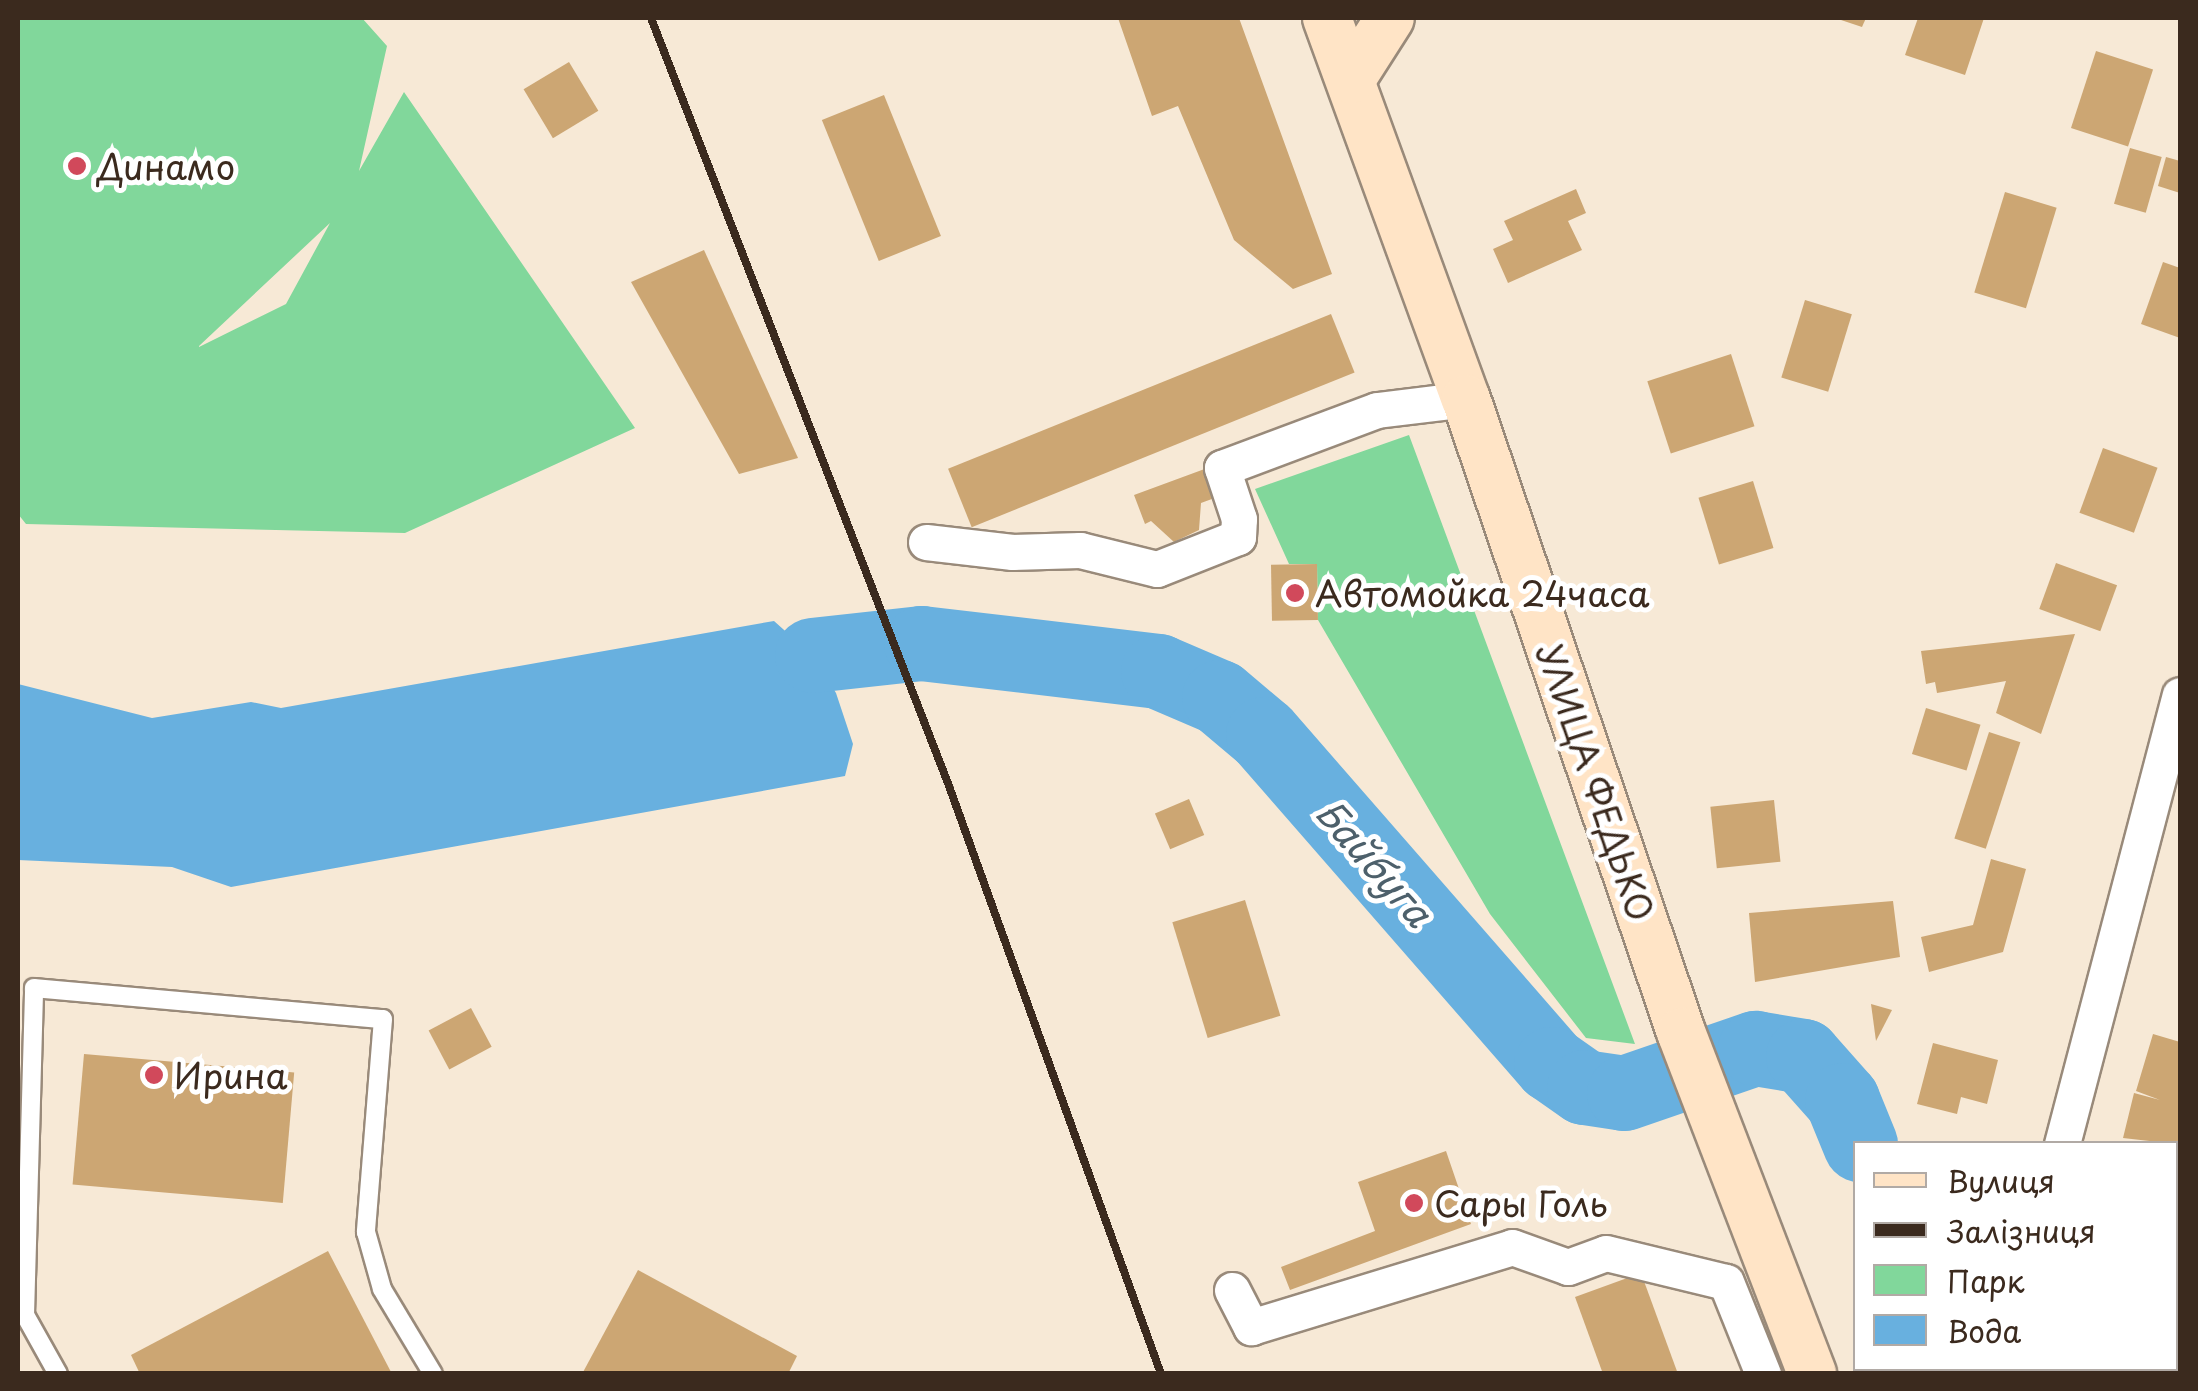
<!DOCTYPE html>
<html>
<head>
<meta charset="utf-8">
<style>
	body { margin:0 }
	#map { position:relative; width:2198px; height:1391px; overflow:hidden; background:#f7e9d6; font-family:"Playpen Sans",sans-serif }
	div>[style] { position:absolute }
	[style*='--x'] { left:calc(var(--x)*1px); top:calc(var(--y)*1px); width:calc(var(--w)*1px); rotate:calc(var(--a)*1deg) }
	.green>* { inset:0; background:#81d79b }
	.water>* { inset:0; background:#68b0df }
	.river>* { height:75px; margin:-37.5px; padding:0 37.5px; transform-origin:37.5px; border-radius:37.5px; background:#68b0df }
	.building>* { inset:0; background:#cca673; transform-origin:0 0 }
	.roads { filter:drop-shadow(2px 0 #998a7a) drop-shadow(-2px 0 #998a7a) drop-shadow(0 2px #998a7a) drop-shadow(0 -2px #998a7a) }
	.lane>* { height:18px; margin:-9px; padding:0 9px; transform-origin:9px; border-radius:9px; background:#fff }
	.street>* { height:35px; margin:-17.5px; padding:0 17.5px; transform-origin:17.5px; border-radius:17.5px; background:#fff }
	.secondary>* { height:48px; margin:-24px; padding:0 24px; transform-origin:24px; border-radius:24px; background:#ffe4c6 }
	.rail>* { height:8px; margin:-4px; padding:0 4px; transform-origin:4px; border-radius:4px; background:#3b2a1e }
	.dots>* { width:28px; height:28px; translate:-50% -50%; box-sizing:border-box; border:5px solid #fff; border-radius:50% }
	span { translate:-50% -50%; white-space:nowrap; text-align:center; line-height:1.15; -webkit-text-stroke:10px #fff; paint-order:stroke }
	.poi-label { font-size:35px; color:#3b2a1e }
	.left { translate:0 -50%; text-align:left }
	.street-label { font-size:35px; color:#3b2a1e }
	.water-label { font-size:38px; color:#4d606b; font-style:italic }
	.frame { position:absolute; inset:0; border:20px solid #3b2a1e; pointer-events:none }
	.legend { position:absolute; left:1853px; top:1141px; width:325px; height:230px; box-sizing:border-box; background:#fff; border:2px solid #b1aaa5; margin:0; padding:12px 18px; list-style:none; font-size:30px; color:#3b2a1e }
	.legend li { display:flex; align-items:center; gap:20px; height:50px }
	.legend b { width:50px; border:2px solid #b1aaa5 }
</style>
</head>
<body>
<div id="map">
	<div class="green">
		<i style="clip-path:polygon(evenodd,18px 18px,362px 18px,387px 46px,359px 171px,404px 92px,635px 428px,405px 533px,26px 524px,18px 514px,18px 18px,330px 223px,286px 304px,199px 347px,199px 346px,330px 223px)"></i>
		<i style="clip-path:polygon(1409px 435px,1635px 1044px,1586px 1038px,1490px 914px,1318px 620px,1317px 564px,1289px 564px,1255px 489px)"></i>
	</div>
	<div class="water">
		<i style="clip-path:polygon(774px 621px,812px 655px,836px 693px,853px 744px,845px 776px,231px 887px,172px 867px,18px 860px,18px 684px,152px 718px,251px 702px,281px 708px)"></i>
	</div>
	<div class="river">
		<i style="--x:812;--y:655;--w:110;--a:-6.3"></i>
		<i style="--x:921;--y:643;--w:239;--a:6.7"></i>
		<i style="--x:1158;--y:671;--w:66;--a:23.1"></i>
		<i style="--x:1219;--y:697;--w:57;--a:40.1"></i>
		<i style="--x:1263;--y:734;--w:438;--a:48.9"></i>
		<i style="--x:1551;--y:1064;--w:40;--a:34.9"></i>
		<i style="--x:1584;--y:1087;--w:40;--a:8.5"></i>
		<i style="--x:1624;--y:1093;--w:139;--a:-19"></i>
		<i style="--x:1755;--y:1048;--w:49;--a:9.5"></i>
		<i style="--x:1803;--y:1056;--w:59;--a:48.4"></i>
		<i style="--x:1842;--y:1100;--w:48;--a:67.8"></i>
		<i style="--x:1939;--y:1368;--w:6;--a:81"></i>
	</div>
	<div class="building">
		<i style="clip-path:polygon(1118px 18px,1239px 18px,1332px 274px,1293px 289px,1234px 240px,1178px 106px,1152px 116px)"></i>
		<i style="clip-path:polygon(1835px 18px,1866px 18px,1862px 27px)"></i>
		<i style="clip-path:polygon(1918px 18px,1984px 18px,1965px 75px,1905px 55px)"></i>
		<i style="left:2096px;top:51px;width:60px;height:81px;rotate:18deg"></i>
		<i style="left:569px;top:62px;width:57px;height:53px;rotate:59deg"></i>
		<i style="left:884px;top:95px;width:152px;height:67px;rotate:68deg"></i>
		<i style="left:2130px;top:148px;width:33px;height:58px;rotate:16deg"></i>
		<i style="clip-path:polygon(2166px 157px,2180px 161px,2180px 193px,2158px 186px)"></i>
		<i style="clip-path:polygon(1576px 189px,1586px 213px,1568px 221px,1582px 250px,1508px 283px,1493px 249px,1513px 240px,1504px 221px)"></i>
		<i style="left:2005px;top:192px;width:54px;height:105px;rotate:17deg"></i>
		<i style="clip-path:polygon(704px 250px,798px 458px,739px 474px,631px 282px)"></i>
		<i style="clip-path:polygon(2163px 262px,2180px 268px,2180px 338px,2141px 324px)"></i>
		<i style="left:1805px;top:300px;width:49px;height:81px;rotate:17deg"></i>
		<i style="left:1331px;top:314px;width:63px;height:413px;rotate:68deg"></i>
		<i style="left:1731px;top:354px;width:76px;height:88px;rotate:72deg"></i>
		<i style="left:2103px;top:448px;width:58px;height:69px;rotate:20deg"></i>
		<i style="clip-path:polygon(1210px 467px,1220px 496px,1201px 503px,1199px 530px,1174px 542px,1151px 521px,1145px 524px,1134px 495px)"></i>
		<i style="left:1753px;top:481px;width:70px;height:57px;rotate:73deg"></i>
		<i style="left:2056px;top:563px;width:65px;height:49px;rotate:20deg"></i>
		<i style="left:1317px;top:564px;width:56px;height:46px;rotate:89deg"></i>
		<i style="clip-path:polygon(2075px 634px,2041px 734px,1996px 713px,2006px 681px,1937px 693px,1935px 682px,1926px 684px,1921px 651px)"></i>
		<i style="left:1926px;top:708px;width:57px;height:48px;rotate:17deg"></i>
		<i style="left:1989px;top:732px;width:33px;height:112px;rotate:18deg"></i>
		<i style="left:1189px;top:799px;width:39px;height:37px;rotate:67deg"></i>
		<i style="left:1774px;top:800px;width:62px;height:64px;rotate:84deg"></i>
		<i style="clip-path:polygon(1991px 859px,2026px 869px,2003px 952px,1929px 972px,1921px 937px,1973px 925px)"></i>
		<i style="left:1245px;top:900px;width:121px;height:76px;rotate:73deg"></i>
		<i style="clip-path:polygon(1893px 901px,1900px 957px,1755px 982px,1749px 913px)"></i>
		<i style="clip-path:polygon(1871px 1004px,1892px 1010px,1876px 1041px)"></i>
		<i style="left:471px;top:1008px;width:44px;height:48px;rotate:62deg"></i>
		<i style="clip-path:polygon(2153px 1034px,2180px 1042px,2180px 1153px,2176px 1144px,2123px 1138px,2134px 1093px,2160px 1100px,2136px 1091px)"></i>
		<i style="clip-path:polygon(1933px 1043px,1998px 1060px,1987px 1104px,1961px 1097px,1957px 1114px,1917px 1104px)"></i>
		<i style="left:84px;top:1054px;width:211px;height:131px;rotate:5deg"></i>
		<i style="clip-path:polygon(1446px 1151px,1471px 1224px,1290px 1290px,1281px 1267px,1375px 1231px,1358px 1182px)"></i>
		<i style="left:2176px;top:1210px;width:4px;height:143px;rotate:14deg"></i>
		<i style="clip-path:polygon(328px 1251px,391px 1372px,140px 1374px,131px 1355px)"></i>
		<i style="clip-path:polygon(638px 1270px,797px 1356px,788px 1374px,582px 1374px)"></i>
		<i style="clip-path:polygon(1641px 1273px,1678px 1374px,1603px 1374px,1575px 1297px)"></i>
	</div>
	<div class="roads">
		<div class="lane">
			<i style="--x:58;--y:1374;--w:68;--a:-119.2"></i>
			<i style="--x:25;--y:1315;--w:327;--a:-88.4"></i>
			<i style="--x:34;--y:988;--w:350;--a:5.1"></i>
			<i style="--x:383;--y:1019;--w:214;--a:94.6"></i>
			<i style="--x:366;--y:1232;--w:59;--a:74.3"></i>
			<i style="--x:382;--y:1289;--w:99;--a:59"></i>
		</div>
		<div class="street">
			<i style="--x:926;--y:542;--w:87;--a:6.6"></i>
			<i style="--x:1012;--y:552;--w:68;--a:-1.7"></i>
			<i style="--x:1080;--y:550;--w:79;--a:13.9"></i>
			<i style="--x:1157;--y:569;--w:87;--a:-21.6"></i>
			<i style="--x:1238;--y:537;--w:18;--a:-87"></i>
			<i style="--x:1239;--y:519;--w:54;--a:-108.4"></i>
			<i style="--x:1222;--y:468;--w:165;--a:-20.5"></i>
			<i style="--x:1377;--y:410;--w:90;--a:-7"></i>
			<i style="--x:2062;--y:1144;--w:464;--a:-75.3"></i>
			<i style="--x:1232;--y:1290;--w:42;--a:62.8"></i>
			<i style="--x:1251;--y:1327;--w:273;--a:-17"></i>
			<i style="--x:1512;--y:1247;--w:59;--a:19.7"></i>
			<i style="--x:1568;--y:1267;--w:40;--a:-20.2"></i>
			<i style="--x:1606;--y:1253;--w:123;--a:13.6"></i>
			<i style="--x:1726;--y:1282;--w:99;--a:68.1"></i>
			<i style="--x:2021;--y:1368;--w:6;--a:72"></i>
		</div>
		<div class="secondary">
			<i style="--x:1327;--y:18;--w:406;--a:70"></i>
			<i style="--x:1466;--y:399;--w:669;--a:71.24"></i>
			<i style="--x:1681;--y:1032;--w:366;--a:69"></i>
			<i style="--x:1351;--y:79;--w:72;--a:-57.4"></i>
		</div>
	</div>
	<div class="rail">
		<i style="--x:651;--y:18;--w:824;--a:68.79"></i>
		<i style="--x:949;--y:786;--w:625;--a:70.17"></i>
	</div>
	<div class="dots">
		<i style="left:77px;top:166px;background:#d1495b"></i>
		<i style="left:1295px;top:593px;background:#d1495b"></i>
		<i style="left:154px;top:1075px;background:#d1495b"></i>
		<i style="left:1414px;top:1203px;background:#d1495b"></i>
	</div>
	<div class="poi-label">
		<span class="left" style="left:97px;top:166px">Динамо</span>
		<span class="left" style="left:1315px;top:593px">Автомойка 24часа</span>
		<span class="left" style="left:174px;top:1075px">Ирина</span>
		<span class="left" style="left:1434px;top:1203px">Сары Голь</span>
	</div>
	<div class="street-label">
		<span style="left:1596px;top:782px;rotate:71deg">УЛИЦА ФЕДЬКО</span>
	</div>
	<div class="water-label">
		<span style="left:1375px;top:862px;rotate:49deg">Байбуга</span>
	</div>
	<div class="frame"></div>
	<ul class="legend">
	<li><b style="height:12px;background:#ffe4c6"></b>Вулиця</li>
	<li><b style="height:12px;background:#3b2a1e"></b>Залізниця</li>
	<li><b style="height:28px;background:#81d79b"></b>Парк</li>
	<li><b style="height:28px;background:#68b0df"></b>Вода</li>
	</ul>
</div>
</body>
</html>
